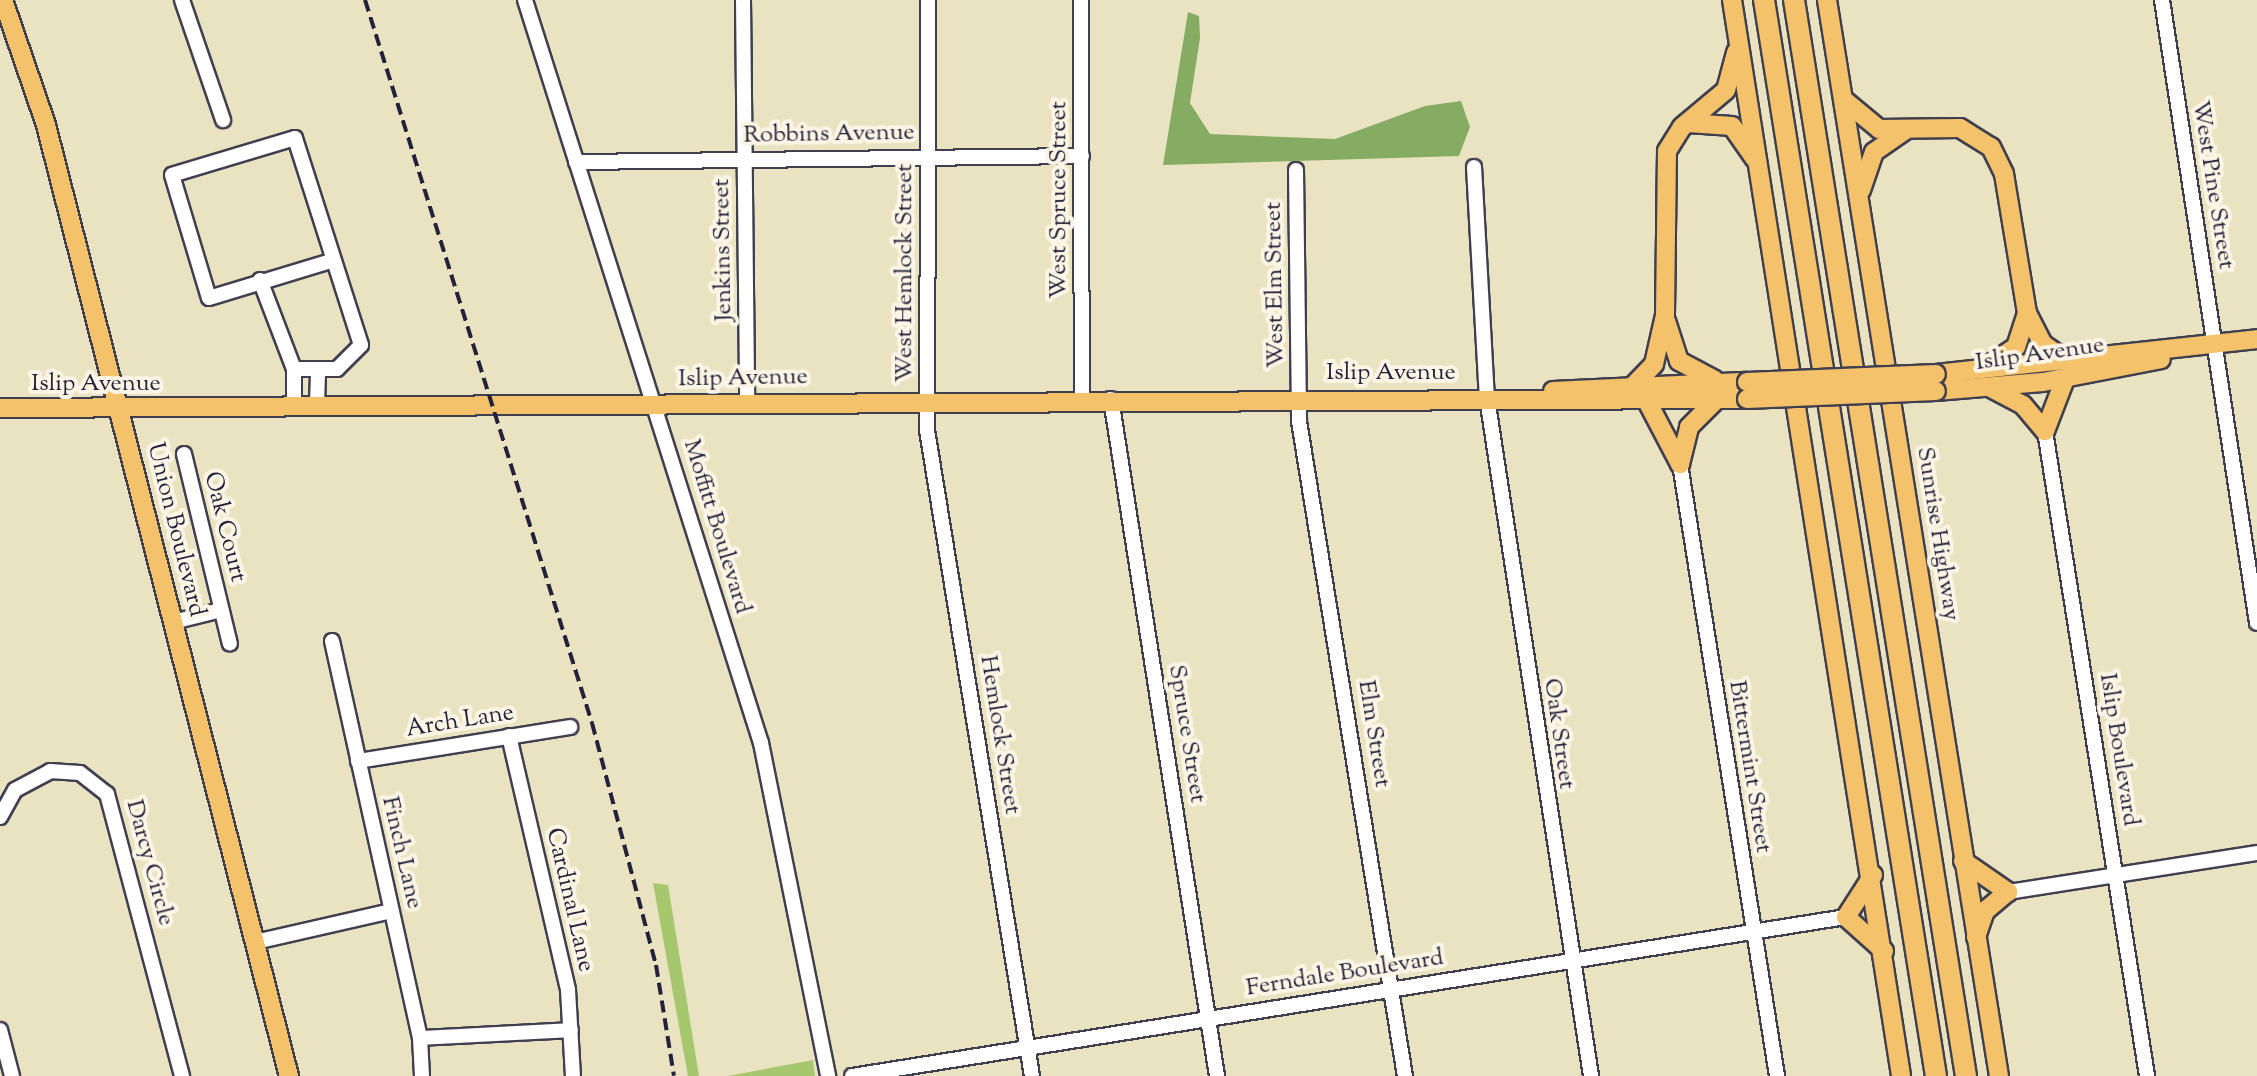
<!DOCTYPE html>
<html>
<head>
<meta charset="utf-8">
<style>
	body { margin:0 }
	#map { position:relative; width:2257px; height:1076px; overflow:hidden; background:#e9e3c2; font-family:"Sorts Mill Goudy",serif }
	div>[style] { position:absolute }
	[style*='--x'] { left:calc(var(--x)*1px); top:calc(var(--y)*1px); width:calc(var(--w)*1px); rotate:calc(var(--a)*1deg) }
	.green>* { inset:0; background:#a7c76f }
	.forest>* { inset:0; background:#85ac62 }
	.roads { filter:drop-shadow(2px 0 #403f4f) drop-shadow(-2px 0 #403f4f) drop-shadow(0 2px #403f4f) drop-shadow(0 -2px #403f4f) }
	.minor>* { height:14px; margin:-7px; padding:0 7px; transform-origin:7px; border-radius:7px; background:#fff }
	.major>* { height:18px; margin:-9px; padding:0 9px; transform-origin:9px; border-radius:9px; background:#f3c26a }
	.highway>* { height:20px; margin:-10px; padding:0 10px; transform-origin:10px; border-radius:10px; background:#f3c26a }
	.rail>* { height:4px; margin-top:-2px; transform-origin:0; background:repeating-linear-gradient(90deg,#22223b 0 12px,transparent 0 18px) }
	.bridges { filter:drop-shadow(2px 0 #403f4f) drop-shadow(-2px 0 #403f4f) drop-shadow(0 2px #403f4f) drop-shadow(0 -2px #403f4f) }
	.major-bridge>* { height:18px; margin:-9px; padding:0 9px; transform-origin:9px; border-radius:9px; background:#f3c26a }
	span { translate:-50% -50%; white-space:nowrap; text-align:center; line-height:1.15; -webkit-text-stroke:8px #fcf5e5; paint-order:stroke }
	.street-label { font-size:24px; color:#22223b }
</style>
</head>
<body>
<div id="map">
	<div class="green">
		<i style="clip-path:polygon(653px 883px,668px 885px,699px 1076px,688px 1076px)"></i>
		<i style="clip-path:polygon(813px 1060px,815px 1076px,728px 1076px)"></i>
	</div>
	<div class="forest">
		<i style="clip-path:polygon(1188px 12px,1199px 16px,1200px 38px,1190px 103px,1210px 134px,1335px 139px,1425px 106px,1461px 101px,1470px 127px,1459px 156px,1163px 165px)"></i>
	</div>
	<div class="roads">
		<div class="minor">
			<i style="--x:182;--y:0;--w:127;--a:71.1"></i>
			<i style="--x:525;--y:0;--w:780;--a:72.38"></i>
			<i style="--x:761;--y:743;--w:340;--a:78.6"></i>
			<i style="--x:743;--y:0;--w:403;--a:89.4"></i>
			<i style="--x:928;--y:0;--w:430;--a:90.1"></i>
			<i style="--x:927;--y:430;--w:654;--a:80.77"></i>
			<i style="--x:1081;--y:0;--w:399;--a:89.9"></i>
			<i style="--x:2162;--y:0;--w:630;--a:81.33"></i>
			<i style="--x:576;--y:162;--w:506;--a:-0.68"></i>
			<i style="--x:1474;--y:167;--w:231;--a:86.8"></i>
			<i style="--x:1487;--y:398;--w:686;--a:81.28"></i>
			<i style="--x:1296;--y:170;--w:251;--a:89.3"></i>
			<i style="--x:1299;--y:421;--w:664;--a:80.81"></i>
			<i style="--x:260;--y:280;--w:95;--a:69.1"></i>
			<i style="--x:294;--y:369;--w:33;--a:90"></i>
			<i style="--x:294;--y:369;--w:43;--a:0"></i>
			<i style="--x:337;--y:369;--w:34;--a:-45"></i>
			<i style="--x:361;--y:345;--w:217;--a:-107.7"></i>
			<i style="--x:295;--y:138;--w:128;--a:163.3"></i>
			<i style="--x:172;--y:175;--w:128;--a:73.3"></i>
			<i style="--x:209;--y:298;--w:127;--a:-16.9"></i>
			<i style="--x:1111;--y:399;--w:685;--a:81.1"></i>
			<i style="--x:317;--y:403;--w:34;--a:-88"></i>
			<i style="--x:2045;--y:431;--w:653;--a:81.01"></i>
			<i style="--x:184;--y:454;--w:195;--a:76.4"></i>
			<i style="--x:1680;--y:464;--w:620;--a:80.99"></i>
			<i style="--x:173;--y:622;--w:49;--a:-14"></i>
			<i style="--x:332;--y:641;--w:407;--a:77.5"></i>
			<i style="--x:420;--y:1038;--w:38;--a:87"></i>
			<i style="--x:509;--y:736;--w:261;--a:76.9"></i>
			<i style="--x:568;--y:990;--w:86;--a:86.7"></i>
			<i style="--x:358;--y:761;--w:215;--a:-9.1"></i>
			<i style="--x:0;--y:817;--w:31;--a:-61"></i>
			<i style="--x:15;--y:790;--w:40;--a:-28"></i>
			<i style="--x:50;--y:771;--w:30;--a:4"></i>
			<i style="--x:80;--y:773;--w:34;--a:38"></i>
			<i style="--x:107;--y:794;--w:292;--a:75.1"></i>
			<i style="--x:2008;--y:892;--w:252;--a:-8.9"></i>
			<i style="--x:255;--y:942;--w:139;--a:-12.8"></i>
			<i style="--x:0;--y:1030;--w:48;--a:75.4"></i>
			<i style="--x:420;--y:1038;--w:151;--a:-3"></i>
			<i style="--x:852;--y:1076;--w:1007;--a:-9.09"></i>
		</div>
		<div class="major">
			<i style="--x:3;--y:0;--w:132;--a:71"></i>
			<i style="--x:46;--y:125;--w:982;--a:75.67"></i>
			<i style="--x:1732;--y:0;--w:1089;--a:81.07"></i>
			<i style="--x:1827;--y:0;--w:1090;--a:80.92"></i>
			<i style="--x:1844;--y:100;--w:45;--a:39.6"></i>
			<i style="--x:1879;--y:129;--w:81;--a:-0.7"></i>
			<i style="--x:1960;--y:128;--w:36;--a:32"></i>
			<i style="--x:1991;--y:147;--w:30;--a:64"></i>
			<i style="--x:2004;--y:174;--w:141;--a:80.6"></i>
			<i style="--x:2027;--y:313;--w:35;--a:63"></i>
			<i style="--x:2043;--y:344;--w:29;--a:35"></i>
			<i style="--x:1688;--y:123;--w:44;--a:3.9"></i>
			<i style="--x:1732;--y:126;--w:40;--a:55.1"></i>
			<i style="--x:1861;--y:190;--w:40;--a:-71.1"></i>
			<i style="--x:1874;--y:152;--w:37;--a:-35"></i>
			<i style="--x:1666;--y:321;--w:42;--a:72"></i>
			<i style="--x:1679;--y:361;--w:40;--a:28"></i>
			<i style="--x:1986;--y:367;--w:36;--a:-34"></i>
			<i style="--x:2016;--y:347;--w:36;--a:-72"></i>
			<i style="--x:1936;--y:374;--w:323;--a:-6.2"></i>
			<i style="--x:1632;--y:387;--w:32;--a:-46"></i>
			<i style="--x:1654;--y:364;--w:50;--a:-77.3"></i>
			<i style="--x:1665;--y:315;--w:164;--a:-89.3"></i>
			<i style="--x:1667;--y:151;--w:28;--a:-58"></i>
			<i style="--x:1682;--y:127;--w:57;--a:-40.1"></i>
			<i style="--x:1726;--y:90;--w:39;--a:-75"></i>
			<i style="--x:1991;--y:388;--w:36;--a:28"></i>
			<i style="--x:2023;--y:405;--w:34;--a:50"></i>
			<i style="--x:1553;--y:391;--w:194;--a:-2.7"></i>
			<i style="--x:1936;--y:391;--w:107;--a:-4.8"></i>
			<i style="--x:2043;--y:382;--w:120;--a:-11"></i>
			<i style="--x:1648;--y:403;--w:69;--a:62.3"></i>
			<i style="--x:0;--y:408;--w:1747;--a:-0.3"></i>
			<i style="--x:2045;--y:431;--w:56;--a:-69"></i>
			<i style="--x:1680;--y:464;--w:38;--a:-76"></i>
			<i style="--x:1689;--y:427;--w:38;--a:-45"></i>
			<i style="--x:1963;--y:861;--w:55;--a:34.6"></i>
			<i style="--x:1873;--y:875;--w:50;--a:122.7"></i>
			<i style="--x:1846;--y:917;--w:51;--a:41.8"></i>
			<i style="--x:1976;--y:937;--w:28;--a:-71"></i>
			<i style="--x:1985;--y:911;--w:30;--a:-40"></i>
		</div>
		<div class="highway">
			<i style="--x:1764;--y:0;--w:1090;--a:80.92"></i>
			<i style="--x:1794;--y:0;--w:1090;--a:80.92"></i>
		</div>
	</div>
	<div class="rail">
		<i style="--x:365;--y:0;--w:758;--a:72.57"></i>
		<i style="--x:592;--y:723;--w:250;--a:75.2"></i>
		<i style="--x:656;--y:965;--w:112;--a:80.8"></i>
	</div>
	<div class="bridges">
		<div class="major-bridge">
			<i style="--x:1747;--y:382;--w:189;--a:-2.4"></i>
			<i style="--x:1747;--y:399;--w:189;--a:-2.4"></i>
		</div>
	</div>
	<div class="street-label">
		<span style="left:829px;top:135px;rotate:-1deg">Robbins Avenue</span>
		<span style="left:2212px;top:185px;rotate:81deg">West Pine Street</span>
		<span style="left:1060px;top:200px;rotate:-90deg">West Spruce Street</span>
		<span style="left:724px;top:250px;rotate:-91deg">Jenkins Street</span>
		<span style="left:906px;top:273px;rotate:-90deg">West Hemlock Street</span>
		<span style="left:1276px;top:285px;rotate:-91deg">West Elm Street</span>
		<span style="left:2040px;top:355px;rotate:-8deg">Islip Avenue</span>
		<span style="left:1391px;top:374px">Islip Avenue</span>
		<span style="left:743px;top:379px;rotate:-1deg">Islip Avenue</span>
		<span style="left:96px;top:385px">Islip Avenue</span>
		<span style="left:224px;top:527px;rotate:76deg">Oak Court</span>
		<span style="left:716px;top:527px;rotate:73deg">Moffitt Boulevard</span>
		<span style="left:175px;top:530px;rotate:76deg">Union Boulevard</span>
		<span style="left:1937px;top:534px;rotate:81deg">Sunrise Highway</span>
		<span style="left:460px;top:722px;rotate:-9deg">Arch Lane</span>
		<span style="left:1186px;top:734px;rotate:81deg">Spruce Street</span>
		<span style="left:1373px;top:734px;rotate:81deg">Elm Street</span>
		<span style="left:1558px;top:734px;rotate:82deg">Oak Street</span>
		<span style="left:999px;top:735px;rotate:81deg">Hemlock Street</span>
		<span style="left:2118px;top:750px;rotate:81deg">Islip Boulevard</span>
		<span style="left:1749px;top:767px;rotate:81deg">Bittermint Street</span>
		<span style="left:401px;top:853px;rotate:77deg">Finch Lane</span>
		<span style="left:149px;top:863px;rotate:75deg">Darcy Circle</span>
		<span style="left:569px;top:900px;rotate:77deg">Cardinal Lane</span>
		<span style="left:1345px;top:974px;rotate:-9deg">Ferndale Boulevard</span>
	</div>
</div>
</body>
</html>
